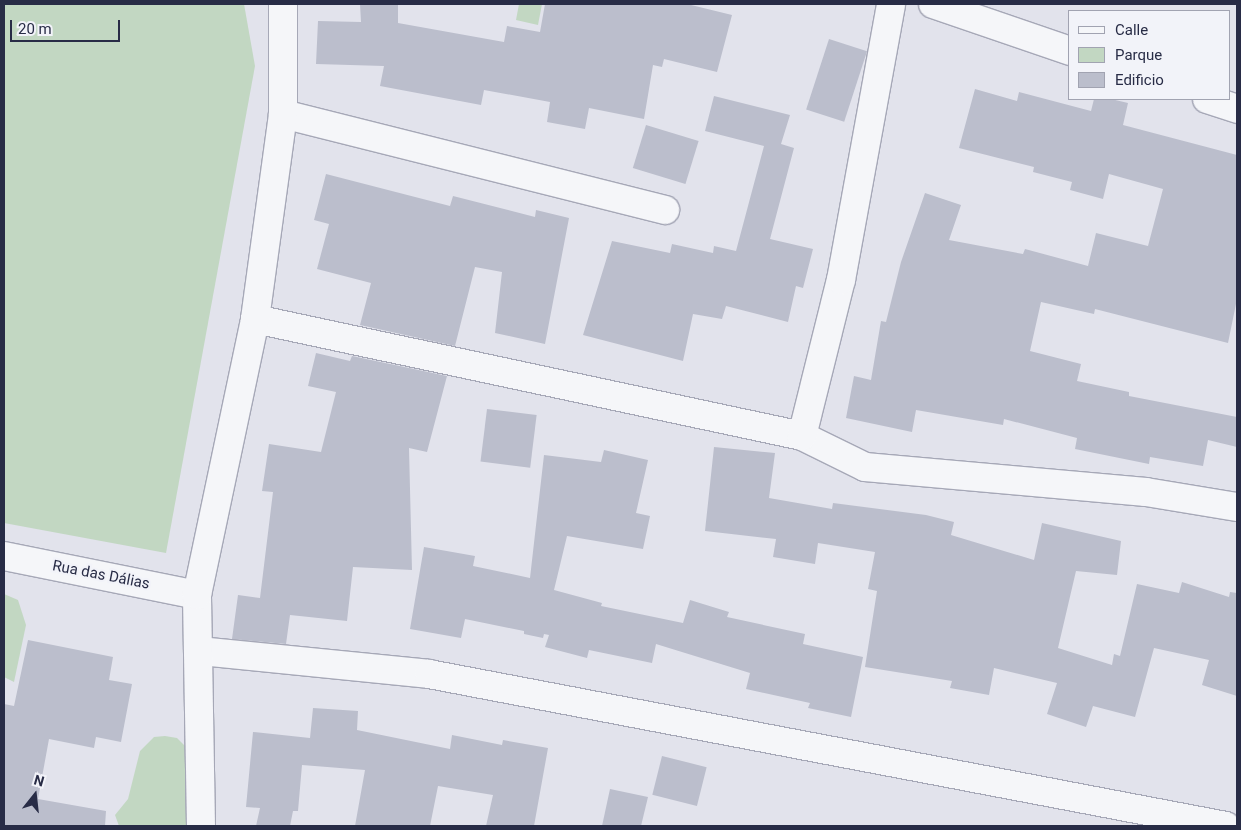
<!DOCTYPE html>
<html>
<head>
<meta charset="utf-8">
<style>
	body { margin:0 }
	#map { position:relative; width:1241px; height:830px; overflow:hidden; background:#e2e3ec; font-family:Roboto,sans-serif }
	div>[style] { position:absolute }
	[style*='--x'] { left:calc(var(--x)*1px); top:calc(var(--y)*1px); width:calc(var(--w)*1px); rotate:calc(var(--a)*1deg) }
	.green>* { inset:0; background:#c2d7c2 }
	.building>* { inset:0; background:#bbbecc; transform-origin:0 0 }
	.roads { filter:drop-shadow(1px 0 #a6a8b7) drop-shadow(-1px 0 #a6a8b7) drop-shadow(0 1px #a6a8b7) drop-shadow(0 -1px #a6a8b7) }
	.street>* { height:28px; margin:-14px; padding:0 14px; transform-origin:14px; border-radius:14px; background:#f5f6f9 }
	span { translate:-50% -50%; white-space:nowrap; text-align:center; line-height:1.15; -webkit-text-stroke:4.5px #f2f3f9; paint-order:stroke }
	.street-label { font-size:15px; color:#282c46 }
	.frame { position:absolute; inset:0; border:5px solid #282c46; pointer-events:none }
	.legend { position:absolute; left:1068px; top:10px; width:162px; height:90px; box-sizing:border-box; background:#f2f3f9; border:1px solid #a1a3b1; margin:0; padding:6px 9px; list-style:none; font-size:15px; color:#282c46 }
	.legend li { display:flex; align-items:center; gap:10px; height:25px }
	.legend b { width:25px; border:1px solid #a1a3b1 }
	.north { position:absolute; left:10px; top:770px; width:50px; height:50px; -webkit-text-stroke:4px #f2f3f9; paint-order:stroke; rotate:16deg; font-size:14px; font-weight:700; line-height:20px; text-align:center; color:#282c46 }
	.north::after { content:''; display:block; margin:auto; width:18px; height:22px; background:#282c46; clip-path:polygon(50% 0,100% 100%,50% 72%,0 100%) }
	.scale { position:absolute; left:10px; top:20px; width:110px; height:22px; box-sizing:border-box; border:2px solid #282c46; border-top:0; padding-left:6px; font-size:15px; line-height:18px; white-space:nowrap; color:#282c46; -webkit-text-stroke:4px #f2f3f9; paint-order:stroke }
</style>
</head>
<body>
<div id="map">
	<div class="green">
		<i style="clip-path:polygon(4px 4px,244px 4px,255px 66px,166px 553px,4px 523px)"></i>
		<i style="clip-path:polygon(519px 4px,542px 4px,538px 25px,516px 20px)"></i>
		<i style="clip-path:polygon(4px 594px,18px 600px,26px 625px,14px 682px,4px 677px)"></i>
		<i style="clip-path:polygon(165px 736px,177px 738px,185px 746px,192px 765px,188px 826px,119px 826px,115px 815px,128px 799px,140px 751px,154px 737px)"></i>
	</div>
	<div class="building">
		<i style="clip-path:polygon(360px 4px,398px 4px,398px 23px,504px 42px,507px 26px,540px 32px,545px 4px,687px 4px,732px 15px,717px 72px,664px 59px,662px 67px,653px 65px,644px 119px,589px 108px,585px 129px,547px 122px,550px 102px,484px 90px,481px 105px,380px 86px,384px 66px,316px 64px,318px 21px,361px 22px)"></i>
		<i style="left:829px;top:39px;width:40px;height:74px;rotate:18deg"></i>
		<i style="clip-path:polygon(975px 89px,1017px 101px,1019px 92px,1091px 111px,1094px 99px,1111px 99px,1128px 103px,1123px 125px,1237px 155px,1237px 299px,1228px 343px,1095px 309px,1094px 314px,1041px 302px,1030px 351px,1081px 364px,1077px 381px,1129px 392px,1129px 396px,1237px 417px,1237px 447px,1208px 440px,1203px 466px,1150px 457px,1149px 464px,1075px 449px,1077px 438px,1004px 419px,1003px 425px,916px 410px,912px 432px,846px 418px,854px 376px,871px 380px,881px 321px,886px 322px,901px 262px,925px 193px,961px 205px,949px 240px,1023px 254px,1025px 249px,1088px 266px,1096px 233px,1148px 246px,1163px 189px,1109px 174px,1103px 199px,1070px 190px,1072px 182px,1033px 172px,1034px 167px,959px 148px)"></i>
		<i style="clip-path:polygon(714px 96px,790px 115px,781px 144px,794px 148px,770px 239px,813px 249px,803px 288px,796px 286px,788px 322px,726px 306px,722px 319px,693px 314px,683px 361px,583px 335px,612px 241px,670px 253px,672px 244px,713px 253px,714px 246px,736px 251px,764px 146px,705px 131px)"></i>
		<i style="left:646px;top:125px;width:55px;height:45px;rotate:17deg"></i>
		<i style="clip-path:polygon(326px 174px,450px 206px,453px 196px,535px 217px,536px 210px,569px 218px,545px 344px,495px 333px,502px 272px,475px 267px,455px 346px,360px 325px,371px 283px,317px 269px,329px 224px,314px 220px)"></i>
		<i style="clip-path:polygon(316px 353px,350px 361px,352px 356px,447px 376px,427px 452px,409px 448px,412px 570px,353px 567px,347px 621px,290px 615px,286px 644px,232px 639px,238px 595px,260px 598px,273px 492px,262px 491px,269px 444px,321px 452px,336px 392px,308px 386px)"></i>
		<i style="left:487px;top:409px;width:50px;height:53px;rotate:7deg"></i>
		<i style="clip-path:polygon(714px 447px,775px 453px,769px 498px,832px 509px,833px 503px,926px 515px,954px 522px,951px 535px,1034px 560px,1042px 523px,1121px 541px,1117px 575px,1076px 571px,1058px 648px,1112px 665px,1114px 654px,1120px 656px,1137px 584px,1179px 593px,1182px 582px,1229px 597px,1230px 592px,1237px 593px,1237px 696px,1202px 685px,1209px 660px,1154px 648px,1135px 717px,1093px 706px,1086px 727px,1047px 714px,1057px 683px,994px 668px,989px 695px,950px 688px,952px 681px,865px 667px,877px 591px,868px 589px,875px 552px,818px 543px,815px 564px,773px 557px,776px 539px,705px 531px)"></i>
		<i style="clip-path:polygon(604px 450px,648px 460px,636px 513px,650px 516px,643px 549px,567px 536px,554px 590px,602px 603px,601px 606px,683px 623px,690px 600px,729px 612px,727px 617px,805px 634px,803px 644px,863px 657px,851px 717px,808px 708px,810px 703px,746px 689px,750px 673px,656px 644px,652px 663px,589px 650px,587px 658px,545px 647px,549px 635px,544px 634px,543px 638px,524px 634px,524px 631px,465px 619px,461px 638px,410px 629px,424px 547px,475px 556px,473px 566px,530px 578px,544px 455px,601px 462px)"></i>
		<i style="clip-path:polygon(28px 640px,113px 657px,109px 680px,132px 684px,121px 742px,96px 737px,94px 748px,49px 739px,38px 799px,106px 811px,105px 826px,4px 826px,4px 704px,14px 706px)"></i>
		<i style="clip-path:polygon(313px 708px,358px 711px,357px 730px,450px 749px,452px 735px,502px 745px,503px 740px,548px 748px,534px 826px,486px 826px,493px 795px,438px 786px,430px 826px,355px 826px,365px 770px,302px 765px,298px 811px,293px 811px,290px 826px,256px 826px,260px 808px,246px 807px,253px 732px,310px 738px)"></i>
		<i style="left:662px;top:756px;width:46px;height:40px;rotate:14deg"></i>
		<i style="clip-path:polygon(610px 789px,648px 797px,641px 826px,602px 826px)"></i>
	</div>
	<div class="roads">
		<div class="street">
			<i style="--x:933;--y:4;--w:145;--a:18.9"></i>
			<i style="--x:1207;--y:99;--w:32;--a:18"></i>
			<i style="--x:283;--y:114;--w:394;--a:14.1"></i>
			<i style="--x:255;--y:319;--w:559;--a:12.07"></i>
			<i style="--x:802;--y:436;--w:70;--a:26.2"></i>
			<i style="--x:865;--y:467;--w:282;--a:5.1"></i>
			<i style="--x:1146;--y:492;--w:92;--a:9.4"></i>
			<i style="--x:802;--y:436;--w:161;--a:-76"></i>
			<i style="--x:841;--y:280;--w:280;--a:-79.7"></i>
			<i style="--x:4;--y:556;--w:197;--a:11.4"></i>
			<i style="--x:200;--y:651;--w:230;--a:5.7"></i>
			<i style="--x:429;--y:674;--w:811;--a:10.8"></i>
			<i style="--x:201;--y:826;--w:231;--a:-91"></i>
			<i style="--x:197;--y:595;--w:282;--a:-78.1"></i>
			<i style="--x:255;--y:319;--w:207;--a:-82.2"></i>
			<i style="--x:283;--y:114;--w:110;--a:-90"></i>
		</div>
	</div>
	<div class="street-label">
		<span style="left:101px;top:575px;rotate:11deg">Rua das Dálias</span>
	</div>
	<div class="frame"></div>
	<ul class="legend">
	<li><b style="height:6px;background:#f5f6f9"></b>Calle</li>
	<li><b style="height:14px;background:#c2d7c2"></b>Parque</li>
	<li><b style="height:14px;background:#bbbecc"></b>Edificio</li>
	</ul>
	<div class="north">N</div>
	<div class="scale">20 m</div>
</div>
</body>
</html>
